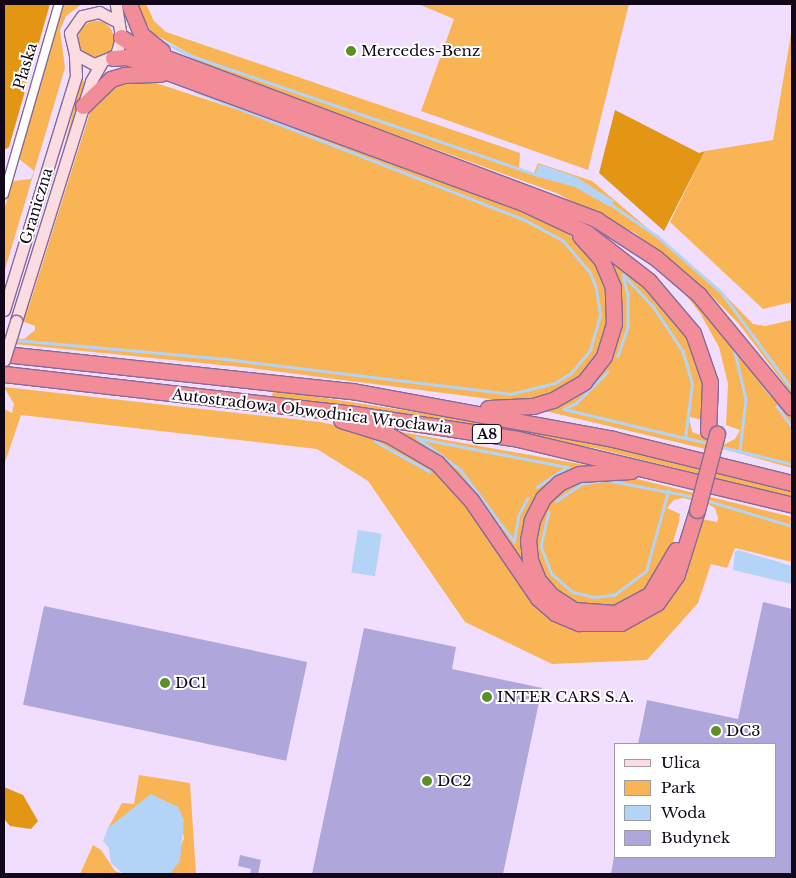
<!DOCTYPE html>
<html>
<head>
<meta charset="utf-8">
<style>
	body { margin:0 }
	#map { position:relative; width:796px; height:878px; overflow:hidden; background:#f1defe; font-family:"Libre Baskerville",serif }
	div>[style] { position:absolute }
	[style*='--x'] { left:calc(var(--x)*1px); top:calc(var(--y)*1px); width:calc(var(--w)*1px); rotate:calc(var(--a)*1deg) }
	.green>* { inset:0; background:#f9b456; transform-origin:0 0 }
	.round { border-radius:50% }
	.forest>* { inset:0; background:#e29613 }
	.water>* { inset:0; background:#b3d3f7; transform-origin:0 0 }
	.stream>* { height:2.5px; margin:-1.25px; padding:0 1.25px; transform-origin:1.25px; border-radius:1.25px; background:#b3d3f7 }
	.building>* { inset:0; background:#afa6dc; transform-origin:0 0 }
	.roads { filter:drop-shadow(1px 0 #866998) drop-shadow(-1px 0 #866998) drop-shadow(0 1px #866998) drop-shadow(0 -1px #866998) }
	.minor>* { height:8px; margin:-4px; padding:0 4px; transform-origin:4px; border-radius:4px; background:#fff }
	.secondary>* { height:11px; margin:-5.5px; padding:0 5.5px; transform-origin:5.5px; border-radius:5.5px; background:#fbdce0 }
	.motorway>* { height:15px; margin:-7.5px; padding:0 7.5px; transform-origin:7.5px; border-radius:7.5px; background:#f28c99 }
	.bridges { filter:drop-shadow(1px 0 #866998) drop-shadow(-1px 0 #866998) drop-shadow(0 1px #866998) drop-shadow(0 -1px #866998) }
	.secondary-bridge>* { height:11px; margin:-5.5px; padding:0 5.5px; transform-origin:5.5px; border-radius:5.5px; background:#fbdce0 }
	.motorway-bridge>* { height:15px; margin:-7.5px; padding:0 7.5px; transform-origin:7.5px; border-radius:7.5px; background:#f28c99 }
	.dots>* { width:14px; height:14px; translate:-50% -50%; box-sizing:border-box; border:2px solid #fff; border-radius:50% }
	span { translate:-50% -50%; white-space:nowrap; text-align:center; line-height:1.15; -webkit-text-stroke:4px #fff; paint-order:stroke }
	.shield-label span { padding:1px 4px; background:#fff; border:1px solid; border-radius:4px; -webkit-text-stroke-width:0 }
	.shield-label { font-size:14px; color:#120719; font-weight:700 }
	.poi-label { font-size:15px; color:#120719 }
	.left { translate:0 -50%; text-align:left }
	.street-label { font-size:15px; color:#120719 }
	.frame { position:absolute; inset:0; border:5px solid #120719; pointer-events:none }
	.legend { position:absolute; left:614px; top:743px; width:162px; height:115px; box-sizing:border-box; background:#fff; border:1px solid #a09ca3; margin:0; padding:6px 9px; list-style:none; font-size:15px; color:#120719 }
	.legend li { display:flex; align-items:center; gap:10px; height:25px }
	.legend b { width:25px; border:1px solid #a09ca3 }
</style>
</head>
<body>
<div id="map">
	<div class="green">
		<i style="clip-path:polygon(63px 4px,82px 4px,66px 16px,60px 30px,65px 68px,4px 273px,4px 210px,13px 181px,31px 179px,34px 171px,18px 158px)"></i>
		<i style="clip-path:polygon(135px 4px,146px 4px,154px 21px,166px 32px,520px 153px,519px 170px,534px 173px,538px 163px,592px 181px,718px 288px,753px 324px,765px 326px,792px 320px,792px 394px,739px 324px,707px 291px,635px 233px,556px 193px,192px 61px,194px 56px,152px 33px)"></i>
		<i style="clip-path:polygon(629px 4px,588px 170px,421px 111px,454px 19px,418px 4px)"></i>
		<i class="round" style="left:78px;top:21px;width:36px;height:36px"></i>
		<i style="clip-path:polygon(792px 28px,792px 302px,763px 309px,670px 222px,705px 151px,773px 140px)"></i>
		<i style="left:81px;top:80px;width:4px;height:247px;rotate:14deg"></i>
		<i style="clip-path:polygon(147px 80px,351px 147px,535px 214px,564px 230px,589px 252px,607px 287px,609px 314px,598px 354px,580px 377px,543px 398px,505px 401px,251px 368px,4px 343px,4px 337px,24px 339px,35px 330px,35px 326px,24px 322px,92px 106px,114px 84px)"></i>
		<i style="clip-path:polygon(607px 259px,625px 266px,684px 328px,705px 378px,703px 420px,689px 417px,692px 432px,725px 444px,735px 439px,740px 430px,726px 425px,728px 384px,719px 347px,700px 313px,668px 272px,748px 358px,792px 418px,792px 468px,720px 448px,718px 452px,541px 410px,571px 398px,607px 364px)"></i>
		<i style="clip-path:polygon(4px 387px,320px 422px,359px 430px,417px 456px,452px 485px,528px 597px,555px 621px,577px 630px,617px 631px,653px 615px,680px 583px,702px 519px,717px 522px,718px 518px,715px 508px,708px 504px,683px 498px,674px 500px,667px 508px,680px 514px,679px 522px,671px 549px,652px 585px,620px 606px,586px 608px,557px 593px,539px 569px,534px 532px,550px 498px,574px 480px,629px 477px,792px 517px,792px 562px,735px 548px,727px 568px,711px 564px,698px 603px,647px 660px,552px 664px,465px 622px,368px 481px,317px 449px,21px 415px,4px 465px,4px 409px,12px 413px,14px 404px)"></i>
		<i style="clip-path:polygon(273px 390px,570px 436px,792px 490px,792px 497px,595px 448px,272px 397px)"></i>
		<i style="clip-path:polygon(396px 431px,586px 465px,565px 472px,546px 486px,531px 505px,523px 529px,527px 567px,543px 591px,566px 609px,586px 616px,609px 617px,646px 602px,666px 580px,688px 518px,691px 519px,674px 573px,654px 600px,627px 617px,594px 621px,561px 611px,527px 579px,494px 522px,461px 479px,440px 459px)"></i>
		<i style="clip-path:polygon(139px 775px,190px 783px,196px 874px,170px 874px,184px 838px,178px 807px,148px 800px,108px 828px,122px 803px,134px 804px)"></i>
		<i style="clip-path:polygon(93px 845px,101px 850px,115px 871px,123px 874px,80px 874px)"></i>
	</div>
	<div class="forest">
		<i style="clip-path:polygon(4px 4px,50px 4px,9px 147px,4px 150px)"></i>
		<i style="clip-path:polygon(615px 110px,699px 153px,705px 151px,664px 231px,599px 173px)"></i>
		<i style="clip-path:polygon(4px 787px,23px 795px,38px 821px,31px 829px,10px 826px,4px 819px)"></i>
	</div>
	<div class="water">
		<i style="clip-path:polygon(539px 164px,576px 177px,614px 201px,610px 207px,575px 187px,534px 176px)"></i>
		<i style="left:358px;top:530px;width:24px;height:43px;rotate:9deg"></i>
		<i style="clip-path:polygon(738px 550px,792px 566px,792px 584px,733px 570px,735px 552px)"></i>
		<i style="clip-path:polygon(151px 794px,178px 807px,184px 820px,180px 861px,170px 874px,123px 874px,111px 863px,109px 848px,103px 841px,108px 828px)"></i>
	</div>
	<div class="stream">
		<i style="--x:145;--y:24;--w:12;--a:55"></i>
		<i style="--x:160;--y:40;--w:33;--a:27"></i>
		<i style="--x:189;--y:55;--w:366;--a:19"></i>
		<i style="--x:612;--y:205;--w:55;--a:34.6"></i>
		<i style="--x:657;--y:236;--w:86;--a:41.2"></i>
		<i style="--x:722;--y:293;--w:119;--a:53.9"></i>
		<i style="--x:15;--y:340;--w:204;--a:5.1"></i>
		<i style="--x:218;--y:358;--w:294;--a:7"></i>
		<i style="--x:510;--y:394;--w:46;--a:-13.7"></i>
		<i style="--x:555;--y:383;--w:19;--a:-32"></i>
		<i style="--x:571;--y:373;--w:30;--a:-50"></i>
		<i style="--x:590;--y:350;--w:37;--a:-74"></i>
		<i style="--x:600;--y:314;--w:26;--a:-99"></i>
		<i style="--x:596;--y:288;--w:16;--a:-112"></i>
		<i style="--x:590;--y:273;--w:42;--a:-130.2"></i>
		<i style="--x:563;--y:241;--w:44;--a:-151.7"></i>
		<i style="--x:524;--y:220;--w:353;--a:-158.7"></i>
		<i style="--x:734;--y:348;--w:52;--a:76.8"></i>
		<i style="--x:746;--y:399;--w:52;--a:96.6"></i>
		<i style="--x:608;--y:372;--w:44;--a:135"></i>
		<i style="--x:577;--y:403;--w:14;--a:155"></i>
		<i style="--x:564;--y:409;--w:124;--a:13.5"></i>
		<i style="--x:685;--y:438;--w:54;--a:-82.6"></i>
		<i style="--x:692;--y:384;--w:33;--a:-106"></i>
		<i style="--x:683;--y:352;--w:54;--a:-123.7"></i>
		<i style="--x:653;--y:307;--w:44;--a:-133.2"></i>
		<i style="--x:623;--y:275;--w:21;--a:76"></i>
		<i style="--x:628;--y:295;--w:32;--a:90"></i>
		<i style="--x:628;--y:327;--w:31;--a:109"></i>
		<i style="--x:759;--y:379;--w:19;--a:54"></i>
		<i style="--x:777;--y:406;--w:26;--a:54"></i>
		<i style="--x:685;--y:438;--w:24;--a:12"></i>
		<i style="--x:375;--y:441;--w:62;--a:29.1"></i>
		<i style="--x:718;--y:446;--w:76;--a:13.7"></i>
		<i style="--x:528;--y:498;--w:19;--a:118"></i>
		<i style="--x:519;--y:515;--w:27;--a:100"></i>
		<i style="--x:514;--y:542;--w:90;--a:-126.9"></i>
		<i style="--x:460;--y:470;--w:54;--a:-143.3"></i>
		<i style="--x:417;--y:438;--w:154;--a:10.9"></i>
		<i style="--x:568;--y:467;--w:37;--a:147"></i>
		<i style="--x:705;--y:500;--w:91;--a:16.6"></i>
		<i style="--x:556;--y:501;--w:30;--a:-34"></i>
		<i style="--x:581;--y:484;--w:25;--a:-9"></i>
		<i style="--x:606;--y:480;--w:91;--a:10.8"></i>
		<i style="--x:549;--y:512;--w:35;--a:103"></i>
		<i style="--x:541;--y:546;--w:30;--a:69"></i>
		<i style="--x:552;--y:574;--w:28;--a:41"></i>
		<i style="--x:573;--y:592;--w:22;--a:13"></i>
		<i style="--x:594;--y:597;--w:20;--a:-6"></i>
		<i style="--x:614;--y:595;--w:40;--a:-37"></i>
		<i style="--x:646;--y:571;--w:83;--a:-74.6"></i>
	</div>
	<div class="building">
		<i style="clip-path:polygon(763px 602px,792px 609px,792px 874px,611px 874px,614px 857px,775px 857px,775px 744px,638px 744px,647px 700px,738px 719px)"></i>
		<i style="left:44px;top:606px;width:269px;height:101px;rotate:12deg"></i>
		<i style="clip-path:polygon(364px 628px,456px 647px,452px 669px,542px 688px,503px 874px,312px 874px)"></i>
		<i style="clip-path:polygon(240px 855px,261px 860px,258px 874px,250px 874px,251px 869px,238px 866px)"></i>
	</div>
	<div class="roads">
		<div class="minor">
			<i style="--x:4;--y:194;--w:198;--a:-73.9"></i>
		</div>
		<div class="secondary">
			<i style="--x:116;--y:21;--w:19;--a:-152"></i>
			<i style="--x:99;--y:12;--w:17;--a:167"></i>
			<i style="--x:82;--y:16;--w:21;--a:125"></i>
			<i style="--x:70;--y:33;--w:22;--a:77"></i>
			<i style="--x:75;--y:54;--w:21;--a:28"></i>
			<i style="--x:94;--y:64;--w:24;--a:-22"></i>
			<i style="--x:116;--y:55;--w:19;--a:-74"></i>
			<i style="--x:121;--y:37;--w:33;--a:-99"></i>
			<i style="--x:4;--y:310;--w:245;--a:-72.9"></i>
			<i style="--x:76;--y:76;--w:22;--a:-93"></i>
			<i style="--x:16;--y:321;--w:251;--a:-72.6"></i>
			<i style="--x:91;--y:81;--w:20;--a:-60"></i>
		</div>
		<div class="motorway">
			<i style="--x:129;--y:4;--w:32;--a:68"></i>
			<i style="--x:141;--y:34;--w:27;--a:39"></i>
			<i style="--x:121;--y:37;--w:17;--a:33"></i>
			<i style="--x:135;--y:46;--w:494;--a:20.6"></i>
			<i style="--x:597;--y:220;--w:70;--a:32.8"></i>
			<i style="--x:656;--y:258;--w:57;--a:40.7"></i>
			<i style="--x:699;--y:295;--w:146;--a:50.5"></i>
			<i style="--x:113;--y:58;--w:13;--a:-4"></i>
			<i style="--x:126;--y:57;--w:423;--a:20.2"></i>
			<i style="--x:523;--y:203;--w:71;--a:25.1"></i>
			<i style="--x:587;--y:233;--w:78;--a:37.7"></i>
			<i style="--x:649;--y:281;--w:68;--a:49.8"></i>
			<i style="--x:693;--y:333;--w:52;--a:70.9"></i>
			<i style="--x:710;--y:382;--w:49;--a:92.3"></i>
			<i style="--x:83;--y:106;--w:39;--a:-44"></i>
			<i style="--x:111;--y:79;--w:14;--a:-17"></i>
			<i style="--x:124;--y:75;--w:37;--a:-2"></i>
			<i style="--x:4;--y:354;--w:350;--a:6.1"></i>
			<i style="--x:352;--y:391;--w:265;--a:10.4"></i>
			<i style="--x:613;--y:439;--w:184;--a:13.8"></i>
			<i style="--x:4;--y:374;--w:345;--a:6.5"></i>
			<i style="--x:347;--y:413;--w:173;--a:8.6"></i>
			<i style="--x:518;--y:439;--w:282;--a:13.5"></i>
			<i style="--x:488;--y:408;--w:45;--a:-2.5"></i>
			<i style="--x:533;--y:406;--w:21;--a:-17"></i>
			<i style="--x:553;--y:400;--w:36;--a:-30"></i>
			<i style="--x:584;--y:382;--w:33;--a:-52"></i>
			<i style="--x:604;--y:356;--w:34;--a:-73"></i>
			<i style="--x:614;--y:324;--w:37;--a:-92"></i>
			<i style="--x:613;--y:287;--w:30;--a:-113"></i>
			<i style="--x:601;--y:259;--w:31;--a:-132"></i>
			<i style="--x:341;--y:420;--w:50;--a:17.4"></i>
			<i style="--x:389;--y:435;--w:56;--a:30.3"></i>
			<i style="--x:437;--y:463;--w:50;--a:47.4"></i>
			<i style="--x:471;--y:500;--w:119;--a:55.6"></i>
			<i style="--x:538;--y:598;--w:23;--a:41"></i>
			<i style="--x:555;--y:613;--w:26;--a:23"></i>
			<i style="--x:579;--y:623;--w:42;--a:0"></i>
			<i style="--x:621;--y:623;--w:41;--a:-29.1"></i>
			<i style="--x:657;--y:603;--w:35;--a:-55"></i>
			<i style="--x:677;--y:574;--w:67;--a:-72.6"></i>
			<i style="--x:631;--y:471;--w:52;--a:176.7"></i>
			<i style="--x:579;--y:474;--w:22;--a:156"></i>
			<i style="--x:559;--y:483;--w:22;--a:137"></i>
			<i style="--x:543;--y:498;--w:25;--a:117"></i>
			<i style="--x:532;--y:520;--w:20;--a:101"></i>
			<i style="--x:528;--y:540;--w:20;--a:84"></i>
			<i style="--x:530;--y:560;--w:22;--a:68"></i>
			<i style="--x:538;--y:580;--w:20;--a:49"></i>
			<i style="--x:551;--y:595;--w:27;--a:33"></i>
			<i style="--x:574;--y:610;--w:41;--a:4.2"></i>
			<i style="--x:615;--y:613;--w:40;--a:-28"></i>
			<i style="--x:650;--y:594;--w:51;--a:-59.4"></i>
		</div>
	</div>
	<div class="bridges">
		<div class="secondary-bridge">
			<i style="--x:4;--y:360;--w:41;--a:-72.9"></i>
		</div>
		<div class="motorway-bridge">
			<i style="--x:697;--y:510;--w:79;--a:-75.3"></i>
		</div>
	</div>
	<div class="dots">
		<i style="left:351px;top:51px;background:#5d8f27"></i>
		<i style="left:165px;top:683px;background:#5d8f27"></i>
		<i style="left:487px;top:697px;background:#5d8f27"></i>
		<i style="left:716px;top:731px;background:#5d8f27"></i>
		<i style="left:427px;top:781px;background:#5d8f27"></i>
	</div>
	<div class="shield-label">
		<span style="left:487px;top:434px">A8</span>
	</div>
	<div class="poi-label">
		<span class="left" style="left:361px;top:51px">Mercedes-Benz</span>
		<span class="left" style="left:175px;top:683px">DC1</span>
		<span class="left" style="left:497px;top:697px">INTER CARS S.A.</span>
		<span class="left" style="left:726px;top:731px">DC3</span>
		<span class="left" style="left:437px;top:781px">DC2</span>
	</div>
	<div class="street-label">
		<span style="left:25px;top:66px;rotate:-73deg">Płaska</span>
		<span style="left:36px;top:206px;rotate:-73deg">Graniczna</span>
		<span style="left:312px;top:411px;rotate:7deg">Autostradowa Obwodnica Wrocławia</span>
	</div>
	<div class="frame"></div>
	<ul class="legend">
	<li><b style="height:6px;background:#fbdce0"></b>Ulica</li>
	<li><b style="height:14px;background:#f9b456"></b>Park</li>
	<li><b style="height:14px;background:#b3d3f7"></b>Woda</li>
	<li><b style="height:14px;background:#afa6dc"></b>Budynek</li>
	</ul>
</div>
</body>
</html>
